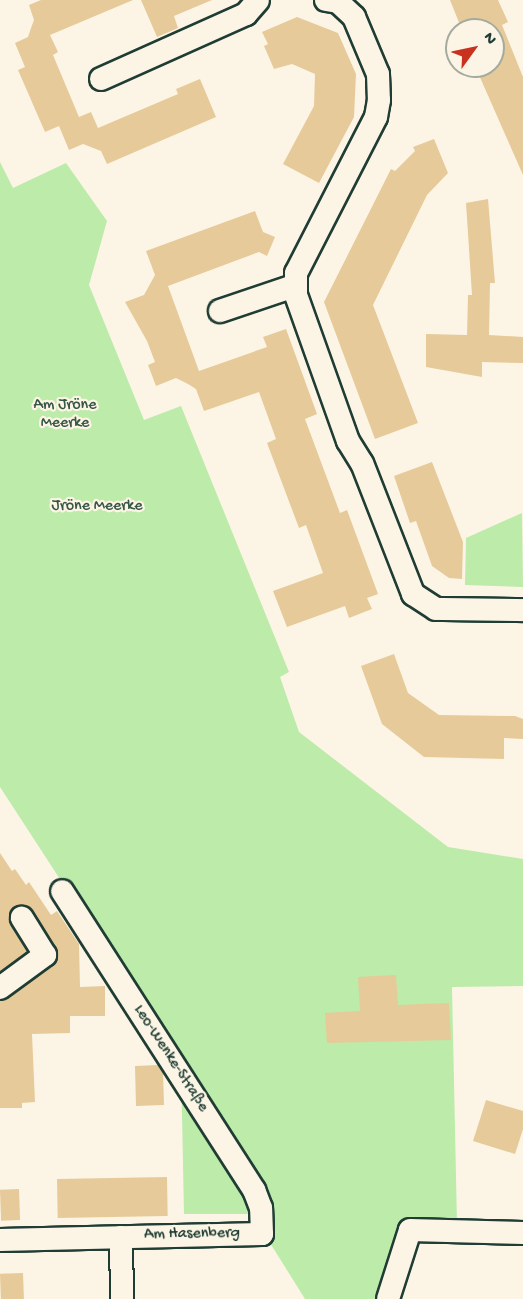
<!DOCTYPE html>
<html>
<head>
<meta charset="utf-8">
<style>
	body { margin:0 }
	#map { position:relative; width:523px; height:1299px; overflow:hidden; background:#fcf5e5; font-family:"Gochi Hand",sans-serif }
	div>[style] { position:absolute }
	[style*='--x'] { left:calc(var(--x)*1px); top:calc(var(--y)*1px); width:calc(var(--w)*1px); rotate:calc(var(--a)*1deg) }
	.green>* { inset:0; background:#bcebaa }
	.building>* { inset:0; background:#e6ca9a; transform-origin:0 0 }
	.roads { filter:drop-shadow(2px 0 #1f3d34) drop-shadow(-2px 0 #1f3d34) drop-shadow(0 2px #1f3d34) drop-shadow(0 -2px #1f3d34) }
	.minor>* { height:22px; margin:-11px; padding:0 11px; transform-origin:11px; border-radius:11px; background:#fcf5e5 }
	span { translate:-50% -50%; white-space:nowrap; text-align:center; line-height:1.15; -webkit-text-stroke:4.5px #fcf5e5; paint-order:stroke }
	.park-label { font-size:16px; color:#375746 }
	.street-label { font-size:16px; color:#1f3d34 }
	.north { position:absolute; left:445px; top:18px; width:60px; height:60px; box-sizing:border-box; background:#fcf5e5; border:2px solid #a4ab9e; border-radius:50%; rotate:57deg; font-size:16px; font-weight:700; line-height:24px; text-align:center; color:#1f3d34 }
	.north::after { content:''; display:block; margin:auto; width:21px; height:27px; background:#c8321e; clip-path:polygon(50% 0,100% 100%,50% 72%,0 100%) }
</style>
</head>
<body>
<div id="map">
	<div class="green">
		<i style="clip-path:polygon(0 162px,13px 188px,66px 163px,107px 221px,89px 285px,144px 420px,181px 406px,289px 672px,280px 677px,299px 732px,448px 847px,523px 859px,523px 986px,452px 987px,457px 1224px,418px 1225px,380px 1299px,305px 1299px,252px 1214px,184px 1214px,181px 1065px,0 787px)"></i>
		<i style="clip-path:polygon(522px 513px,523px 587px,465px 585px,466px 538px)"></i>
	</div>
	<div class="building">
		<i style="clip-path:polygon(41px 0,133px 0,50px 35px,58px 52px,53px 55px,79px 117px,91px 112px,98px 128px,178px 94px,176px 89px,200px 79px,216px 117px,107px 164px,101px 151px,83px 144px,69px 150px,59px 126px,45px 132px,18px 70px,25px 67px,15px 43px,28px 37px,31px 28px,34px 20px,29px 5px)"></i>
		<i style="clip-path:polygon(141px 0,212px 0,174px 16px,178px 28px,157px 37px)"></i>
		<i style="clip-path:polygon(450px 0,498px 0,508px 22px,502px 25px,523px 77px,523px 175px,475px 66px,493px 66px,493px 30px,462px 30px)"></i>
		<i style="clip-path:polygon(297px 17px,338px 33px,356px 74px,354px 117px,319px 183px,283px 164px,314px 106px,315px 74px,292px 64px,274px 69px,264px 46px,268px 44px,262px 32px)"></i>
		<i style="clip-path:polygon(434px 139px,448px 173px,427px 195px,373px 305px,418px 423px,375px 439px,324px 302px,391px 169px,395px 171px,415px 151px,413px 147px)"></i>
		<i style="clip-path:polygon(488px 199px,495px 283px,490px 283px,489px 335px,523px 337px,523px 363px,482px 362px,482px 377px,426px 367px,426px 334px,467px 335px,468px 295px,472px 295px,466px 203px)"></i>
		<i style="clip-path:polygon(255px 211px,263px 232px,275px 237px,267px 256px,259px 252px,168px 286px,199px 371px,267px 347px,263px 337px,286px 329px,317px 414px,305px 419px,340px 513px,347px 510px,378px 594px,367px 598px,372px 609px,349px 618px,345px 606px,287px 627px,273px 591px,323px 573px,306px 525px,299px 528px,267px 443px,276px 439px,259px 392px,204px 411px,196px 389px,188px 384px,176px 378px,156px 386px,148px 365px,155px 362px,147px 341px,125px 302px,144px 295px,155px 275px,146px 251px)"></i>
		<i style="clip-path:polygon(432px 462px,463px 542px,462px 579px,449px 578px,432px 566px,416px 521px,410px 523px,394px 476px)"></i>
		<i style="clip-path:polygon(394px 654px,408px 693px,439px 715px,515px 716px,523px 719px,523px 739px,504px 738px,504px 759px,424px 757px,382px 724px,361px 666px)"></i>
		<i style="clip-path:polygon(0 853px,12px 871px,15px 869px,26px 885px,29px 882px,51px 915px,57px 911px,79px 944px,80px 987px,105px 986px,105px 1016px,70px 1016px,70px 1033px,32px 1034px,35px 1102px,22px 1103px,22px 1108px,0 1108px,0 1001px,53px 966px,58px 954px,33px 910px,22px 905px,15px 906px,9px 919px,27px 952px,0 971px)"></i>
		<i style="clip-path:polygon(396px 975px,398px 1005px,449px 1003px,451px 1040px,327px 1043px,325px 1013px,360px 1011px,358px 977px)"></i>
		<i style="clip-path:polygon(158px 1065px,163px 1073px,164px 1105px,136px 1106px,135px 1066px)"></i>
		<i style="clip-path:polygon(486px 1100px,523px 1111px,523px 1129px,515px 1154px,473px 1141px)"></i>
		<i style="left:167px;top:1177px;width:39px;height:110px;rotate:89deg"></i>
		<i style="left:19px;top:1189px;width:31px;height:19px;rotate:88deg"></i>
		<i style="left:23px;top:1273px;width:26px;height:23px;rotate:88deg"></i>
	</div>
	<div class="roads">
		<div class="minor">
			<i style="--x:326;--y:0;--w:12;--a:9"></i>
			<i style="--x:338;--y:2;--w:22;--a:43"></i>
			<i style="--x:354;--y:17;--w:62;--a:67.2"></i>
			<i style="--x:378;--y:74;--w:26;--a:88"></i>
			<i style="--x:379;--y:100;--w:17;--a:100"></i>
			<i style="--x:376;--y:117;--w:175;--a:117.1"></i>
			<i style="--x:296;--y:273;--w:22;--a:90"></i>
			<i style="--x:296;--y:295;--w:155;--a:70.4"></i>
			<i style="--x:348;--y:441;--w:26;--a:58"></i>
			<i style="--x:362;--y:463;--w:141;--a:68.7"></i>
			<i style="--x:413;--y:594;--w:27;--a:33"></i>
			<i style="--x:436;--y:609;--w:87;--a:0.7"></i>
			<i style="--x:101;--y:79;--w:159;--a:-24.1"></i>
			<i style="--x:246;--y:14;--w:18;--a:-49"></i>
			<i style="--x:220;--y:311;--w:78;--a:-18.7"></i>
			<i style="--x:0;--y:988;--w:56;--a:-36.3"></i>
			<i style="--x:45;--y:955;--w:44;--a:-121.9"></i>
			<i style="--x:121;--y:1237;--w:62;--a:89.1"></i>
			<i style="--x:0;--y:1240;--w:262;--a:-1.3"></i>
			<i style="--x:262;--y:1234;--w:26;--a:-92"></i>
			<i style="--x:261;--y:1208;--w:19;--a:-111"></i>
			<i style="--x:254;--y:1190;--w:355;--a:-122.7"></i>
			<i style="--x:388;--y:1299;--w:72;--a:-72.3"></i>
			<i style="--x:410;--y:1230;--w:113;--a:1.5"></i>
		</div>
	</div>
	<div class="park-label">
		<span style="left:65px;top:415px">Am Jröne<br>Meerke</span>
		<span style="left:97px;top:507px">Jröne Meerke</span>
	</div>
	<div class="street-label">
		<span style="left:170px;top:1059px;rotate:57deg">Leo-Wenke-Straße</span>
		<span style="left:192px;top:1235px;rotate:-1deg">Am Hasenberg</span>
	</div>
	<div class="north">N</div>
</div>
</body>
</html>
